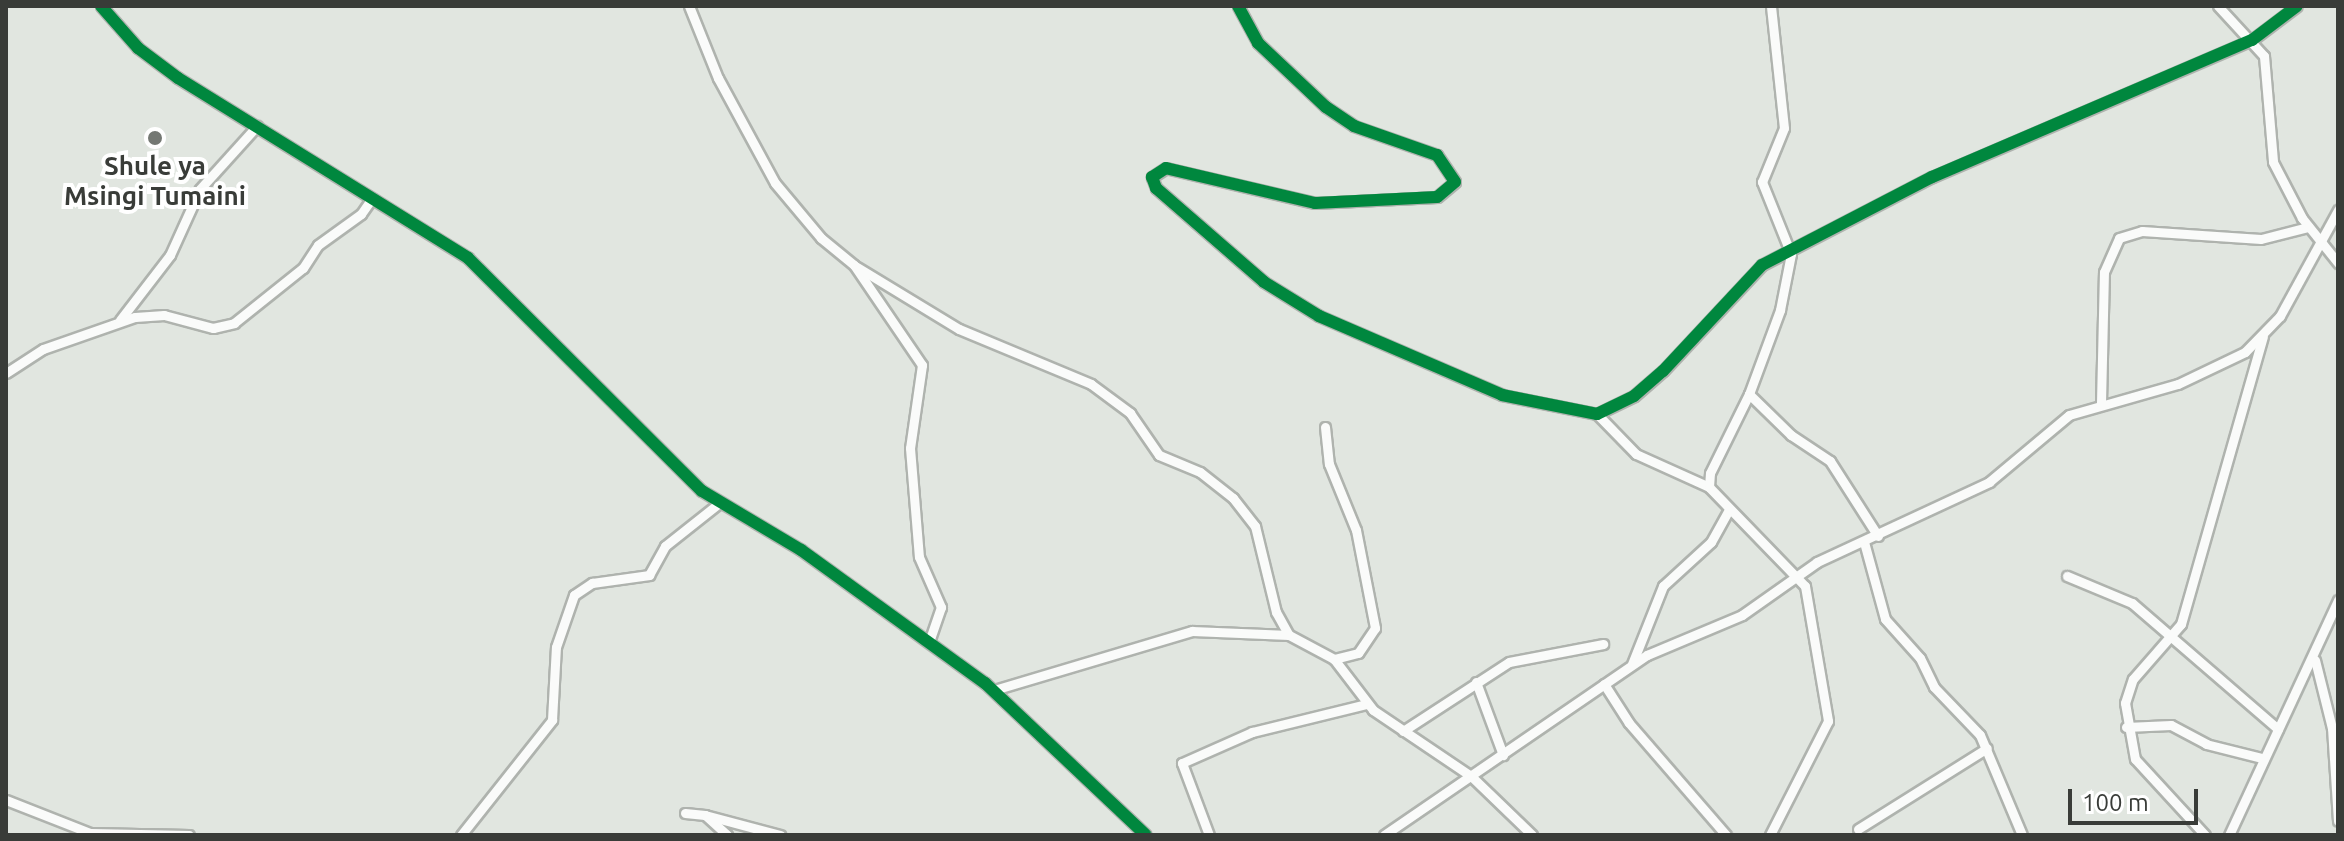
<!DOCTYPE html>
<html>
<head>
<meta charset="utf-8">
<style>
	body { margin:0 }
	#map { position:relative; width:2344px; height:841px; overflow:hidden; background:#e1e6e0; font-family:Ubuntu,sans-serif }
	div>[style] { position:absolute }
	[style*='--x'] { left:calc(var(--x)*1px); top:calc(var(--y)*1px); width:calc(var(--w)*1px); rotate:calc(var(--a)*1deg) }
	.roads { filter:drop-shadow(2px 0 #afb3ae) drop-shadow(-2px 0 #afb3ae) drop-shadow(0 2px #afb3ae) drop-shadow(0 -2px #afb3ae) }
	.minor>* { height:9px; margin:-4.5px; padding:0 4.5px; transform-origin:4.5px; border-radius:4.5px; background:#fafbfa }
	.cycleway>* { height:12px; margin:-6px; padding:0 6px; transform-origin:6px; border-radius:6px; background:#00873e }
	.dots>* { width:22px; height:22px; translate:-50% -50%; box-sizing:border-box; border:4px solid #fff; border-radius:50% }
	span { translate:-50% -50%; white-space:nowrap; text-align:center; line-height:1.15; -webkit-text-stroke:8px #fff; paint-order:stroke }
	.poi-label { font-size:26px; color:#393c38; font-weight:700 }
	.frame { position:absolute; inset:0; border:8px solid #393c38; pointer-events:none }
	.scale { position:absolute; left:2068px; top:789px; width:130px; height:36px; box-sizing:border-box; border:4px solid #393c38; border-top:0; padding-left:10px; font-size:24px; line-height:28px; white-space:nowrap; color:#393c38; -webkit-text-stroke:6px #fff; paint-order:stroke }
</style>
</head>
<body>
<div id="map">
	<div class="roads">
		<div class="minor">
			<i style="--x:101;--y:6;--w:56;--a:48.6"></i>
			<i style="--x:138;--y:48;--w:50;--a:36.9"></i>
			<i style="--x:178;--y:78;--w:341;--a:31.8"></i>
			<i style="--x:468;--y:258;--w:330;--a:44.9"></i>
			<i style="--x:702;--y:491;--w:115;--a:30.8"></i>
			<i style="--x:801;--y:550;--w:227;--a:35.9"></i>
			<i style="--x:985;--y:683;--w:221;--a:43.4"></i>
			<i style="--x:689;--y:6;--w:78;--a:68.1"></i>
			<i style="--x:718;--y:78;--w:119;--a:61.5"></i>
			<i style="--x:775;--y:183;--w:72;--a:50.1"></i>
			<i style="--x:821;--y:238;--w:43;--a:39.3"></i>
			<i style="--x:854;--y:265;--w:121;--a:55.8"></i>
			<i style="--x:922;--y:365;--w:84;--a:98.2"></i>
			<i style="--x:910;--y:448;--w:109;--a:85.3"></i>
			<i style="--x:919;--y:557;--w:55;--a:66.3"></i>
			<i style="--x:941;--y:607;--w:37;--a:109"></i>
			<i style="--x:1238;--y:6;--w:42;--a:61.6"></i>
			<i style="--x:1258;--y:43;--w:93;--a:43.3"></i>
			<i style="--x:1326;--y:107;--w:34;--a:34"></i>
			<i style="--x:1354;--y:126;--w:88;--a:19.3"></i>
			<i style="--x:1437;--y:155;--w:32;--a:56"></i>
			<i style="--x:1455;--y:182;--w:23;--a:140"></i>
			<i style="--x:1437;--y:197;--w:122;--a:177.2"></i>
			<i style="--x:1315;--y:203;--w:153;--a:-166.8"></i>
			<i style="--x:1166;--y:168;--w:17;--a:147"></i>
			<i style="--x:1152;--y:177;--w:12;--a:70"></i>
			<i style="--x:1156;--y:188;--w:143;--a:41"></i>
			<i style="--x:1264;--y:282;--w:65;--a:31.7"></i>
			<i style="--x:1319;--y:316;--w:199;--a:23.3"></i>
			<i style="--x:1502;--y:395;--w:97;--a:11.3"></i>
			<i style="--x:1597;--y:414;--w:41;--a:-25.9"></i>
			<i style="--x:1634;--y:396;--w:38;--a:-41"></i>
			<i style="--x:1663;--y:371;--w:145;--a:-47"></i>
			<i style="--x:1762;--y:265;--w:191;--a:-27.4"></i>
			<i style="--x:1932;--y:177;--w:348;--a:-23.2"></i>
			<i style="--x:2252;--y:40;--w:56;--a:-37.1"></i>
			<i style="--x:2218;--y:6;--w:68;--a:47.4"></i>
			<i style="--x:2264;--y:56;--w:106;--a:85.1"></i>
			<i style="--x:2273;--y:162;--w:63;--a:62.6"></i>
			<i style="--x:2302;--y:218;--w:58;--a:51.3"></i>
			<i style="--x:857;--y:267;--w:119;--a:31.3"></i>
			<i style="--x:959;--y:329;--w:143;--a:22.6"></i>
			<i style="--x:1091;--y:384;--w:49;--a:36.6"></i>
			<i style="--x:1130;--y:413;--w:51;--a:55.4"></i>
			<i style="--x:1159;--y:455;--w:44;--a:22.5"></i>
			<i style="--x:1200;--y:472;--w:42;--a:38.2"></i>
			<i style="--x:1233;--y:498;--w:36;--a:52"></i>
			<i style="--x:1255;--y:526;--w:89;--a:76.3"></i>
			<i style="--x:1276;--y:612;--w:26;--a:61"></i>
			<i style="--x:120;--y:320;--w:82;--a:-52.4"></i>
			<i style="--x:170;--y:255;--w:72;--a:-65.6"></i>
			<i style="--x:200;--y:189;--w:85;--a:-47.9"></i>
			<i style="--x:6;--y:373;--w:44;--a:-33"></i>
			<i style="--x:43;--y:349;--w:97;--a:-19.2"></i>
			<i style="--x:135;--y:317;--w:29;--a:-4"></i>
			<i style="--x:164;--y:315;--w:51;--a:14.9"></i>
			<i style="--x:213;--y:328;--w:22;--a:-13"></i>
			<i style="--x:234;--y:323;--w:88;--a:-38.6"></i>
			<i style="--x:303;--y:268;--w:27;--a:-57"></i>
			<i style="--x:318;--y:245;--w:53;--a:-35.8"></i>
			<i style="--x:361;--y:214;--w:19;--a:-55"></i>
			<i style="--x:1749;--y:394;--w:59;--a:44.3"></i>
			<i style="--x:1791;--y:435;--w:47;--a:33.7"></i>
			<i style="--x:1830;--y:461;--w:89;--a:57.4"></i>
			<i style="--x:2101;--y:403;--w:131;--a:-88.7"></i>
			<i style="--x:2104;--y:272;--w:37;--a:-66"></i>
			<i style="--x:2119;--y:238;--w:24;--a:-17"></i>
			<i style="--x:2142;--y:231;--w:119;--a:3.8"></i>
			<i style="--x:2261;--y:239;--w:49;--a:-14.3"></i>
			<i style="--x:1597;--y:414;--w:56;--a:45.7"></i>
			<i style="--x:1636;--y:454;--w:80;--a:24.3"></i>
			<i style="--x:1709;--y:487;--w:138;--a:45.9"></i>
			<i style="--x:1805;--y:586;--w:137;--a:80.3"></i>
			<i style="--x:1828;--y:721;--w:128;--a:117"></i>
			<i style="--x:1325;--y:427;--w:37;--a:84"></i>
			<i style="--x:1329;--y:464;--w:71;--a:67.8"></i>
			<i style="--x:1356;--y:530;--w:100;--a:79"></i>
			<i style="--x:1375;--y:628;--w:30;--a:124"></i>
			<i style="--x:1358;--y:653;--w:25;--a:166"></i>
			<i style="--x:1709;--y:487;--w:14;--a:-86"></i>
			<i style="--x:1710;--y:473;--w:88;--a:-63.7"></i>
			<i style="--x:1749;--y:394;--w:90;--a:-69.7"></i>
			<i style="--x:1780;--y:310;--w:57;--a:-78.9"></i>
			<i style="--x:1791;--y:254;--w:78;--a:-111.9"></i>
			<i style="--x:1762;--y:182;--w:58;--a:-67.8"></i>
			<i style="--x:1784;--y:128;--w:123;--a:-96.1"></i>
			<i style="--x:1864;--y:542;--w:80;--a:74.7"></i>
			<i style="--x:1885;--y:619;--w:52;--a:48.1"></i>
			<i style="--x:1920;--y:658;--w:32;--a:64"></i>
			<i style="--x:1934;--y:687;--w:66;--a:46.2"></i>
			<i style="--x:1980;--y:735;--w:108;--a:67.2"></i>
			<i style="--x:2067;--y:576;--w:70;--a:22.6"></i>
			<i style="--x:2132;--y:603;--w:193;--a:40.8"></i>
			<i style="--x:2315;--y:660;--w:70;--a:76"></i>
			<i style="--x:2332;--y:728;--w:93;--a:86.3"></i>
			<i style="--x:1632;--y:664;--w:84;--a:-68.3"></i>
			<i style="--x:1663;--y:586;--w:65;--a:-42.5"></i>
			<i style="--x:1711;--y:542;--w:37;--a:-61"></i>
			<i style="--x:1476;--y:682;--w:78;--a:69.7"></i>
			<i style="--x:1604;--y:684;--w:46;--a:57.3"></i>
			<i style="--x:1629;--y:723;--w:148;--a:49.1"></i>
			<i style="--x:994;--y:690;--w:207;--a:-16.6"></i>
			<i style="--x:1192;--y:631;--w:97;--a:2.4"></i>
			<i style="--x:1289;--y:635;--w:51;--a:28.1"></i>
			<i style="--x:1334;--y:659;--w:64;--a:52.6"></i>
			<i style="--x:1373;--y:710;--w:118;--a:34"></i>
			<i style="--x:1471;--y:776;--w:85;--a:44"></i>
			<i style="--x:2126;--y:727;--w:45;--a:-2.5"></i>
			<i style="--x:2171;--y:725;--w:40;--a:28"></i>
			<i style="--x:2206;--y:744;--w:58;--a:14"></i>
			<i style="--x:1403;--y:731;--w:126;--a:-33.1"></i>
			<i style="--x:1509;--y:662;--w:96;--a:-10.8"></i>
			<i style="--x:6;--y:800;--w:90;--a:21.4"></i>
			<i style="--x:90;--y:833;--w:99;--a:1.2"></i>
			<i style="--x:685;--y:813;--w:20;--a:6"></i>
			<i style="--x:705;--y:815;--w:30;--a:42"></i>
			<i style="--x:705;--y:815;--w:78;--a:14.9"></i>
			<i style="--x:1858;--y:829;--w:152;--a:-32.1"></i>
			<i style="--x:461;--y:835;--w:147;--a:-51.6"></i>
			<i style="--x:552;--y:720;--w:73;--a:-86.9"></i>
			<i style="--x:556;--y:647;--w:55;--a:-70.9"></i>
			<i style="--x:574;--y:595;--w:22;--a:-34"></i>
			<i style="--x:592;--y:583;--w:58;--a:-8"></i>
			<i style="--x:649;--y:575;--w:33;--a:-61"></i>
			<i style="--x:665;--y:546;--w:68;--a:-38.4"></i>
			<i style="--x:1209;--y:835;--w:77;--a:-110.6"></i>
			<i style="--x:1182;--y:763;--w:77;--a:-23.9"></i>
			<i style="--x:1252;--y:732;--w:118;--a:-13.7"></i>
			<i style="--x:1384;--y:835;--w:319;--a:-34.4"></i>
			<i style="--x:1647;--y:655;--w:103;--a:-22.8"></i>
			<i style="--x:1742;--y:615;--w:92;--a:-35.2"></i>
			<i style="--x:1817;--y:562;--w:190;--a:-24.9"></i>
			<i style="--x:1989;--y:482;--w:104;--a:-39.9"></i>
			<i style="--x:2069;--y:415;--w:113;--a:-15.9"></i>
			<i style="--x:2178;--y:384;--w:74;--a:-25.5"></i>
			<i style="--x:2245;--y:352;--w:50;--a:-45.8"></i>
			<i style="--x:2280;--y:316;--w:121;--a:-61.3"></i>
			<i style="--x:2205;--y:835;--w:103;--a:-132.6"></i>
			<i style="--x:2135;--y:759;--w:57;--a:-100.1"></i>
			<i style="--x:2125;--y:703;--w:25;--a:-72"></i>
			<i style="--x:2133;--y:679;--w:73;--a:-48.9"></i>
			<i style="--x:2181;--y:624;--w:299;--a:-74.1"></i>
			<i style="--x:2229;--y:835;--w:259;--a:-65.1"></i>
		</div>
	</div>
	<div class="cycleway">
		<i style="--x:101;--y:6;--w:56;--a:48.6"></i>
		<i style="--x:138;--y:48;--w:50;--a:36.9"></i>
		<i style="--x:178;--y:78;--w:341;--a:31.8"></i>
		<i style="--x:468;--y:258;--w:330;--a:44.9"></i>
		<i style="--x:702;--y:491;--w:115;--a:30.8"></i>
		<i style="--x:801;--y:550;--w:227;--a:35.9"></i>
		<i style="--x:985;--y:683;--w:221;--a:43.4"></i>
		<i style="--x:1238;--y:6;--w:42;--a:61.6"></i>
		<i style="--x:1258;--y:43;--w:93;--a:43.3"></i>
		<i style="--x:1326;--y:107;--w:34;--a:34"></i>
		<i style="--x:1354;--y:126;--w:88;--a:19.3"></i>
		<i style="--x:1437;--y:155;--w:32;--a:56"></i>
		<i style="--x:1455;--y:182;--w:23;--a:140"></i>
		<i style="--x:1437;--y:197;--w:122;--a:177.2"></i>
		<i style="--x:1315;--y:203;--w:153;--a:-166.8"></i>
		<i style="--x:1166;--y:168;--w:17;--a:147"></i>
		<i style="--x:1152;--y:177;--w:12;--a:70"></i>
		<i style="--x:1156;--y:188;--w:143;--a:41"></i>
		<i style="--x:1264;--y:282;--w:65;--a:31.7"></i>
		<i style="--x:1319;--y:316;--w:199;--a:23.3"></i>
		<i style="--x:1502;--y:395;--w:97;--a:11.3"></i>
		<i style="--x:1597;--y:414;--w:41;--a:-25.9"></i>
		<i style="--x:1634;--y:396;--w:38;--a:-41"></i>
		<i style="--x:1663;--y:371;--w:145;--a:-47"></i>
		<i style="--x:1762;--y:265;--w:191;--a:-27.4"></i>
		<i style="--x:1932;--y:177;--w:348;--a:-23.2"></i>
		<i style="--x:2252;--y:40;--w:56;--a:-37.1"></i>
	</div>
	<div class="dots">
		<i style="left:155px;top:138px;background:#747873"></i>
	</div>
	<div class="poi-label">
		<span style="left:155px;top:181px">Shule ya<br>Msingi Tumaini</span>
	</div>
	<div class="frame"></div>
	<div class="scale">100 m</div>
</div>
</body>
</html>
